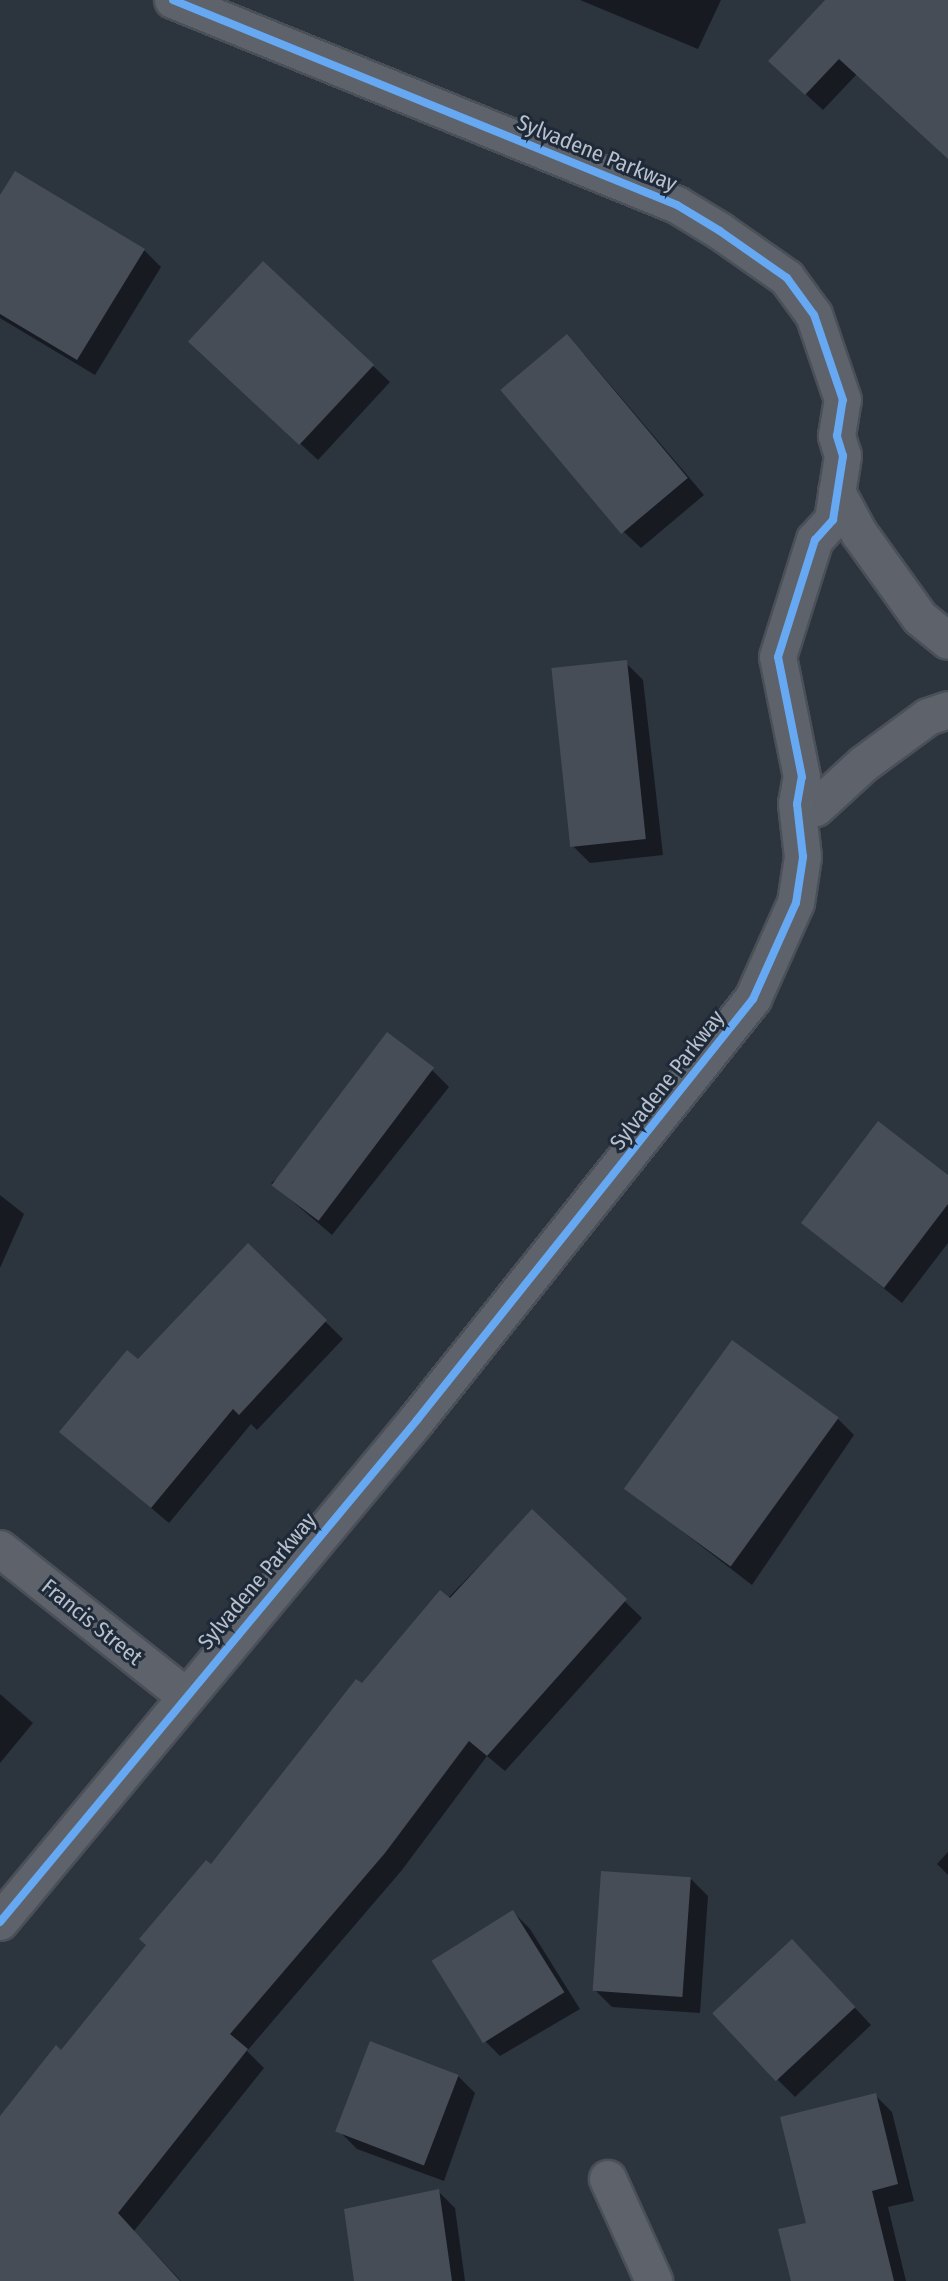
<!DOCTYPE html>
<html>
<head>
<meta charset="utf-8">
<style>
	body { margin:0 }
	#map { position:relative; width:948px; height:2281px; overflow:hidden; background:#2c343e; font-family:"Fira Sans Condensed",sans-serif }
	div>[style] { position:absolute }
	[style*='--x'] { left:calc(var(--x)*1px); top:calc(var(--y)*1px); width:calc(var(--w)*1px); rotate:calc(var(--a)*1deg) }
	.shadow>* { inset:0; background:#0007 }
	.building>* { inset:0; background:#474d56; transform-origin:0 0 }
	.roads { filter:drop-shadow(2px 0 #4b5058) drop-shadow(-2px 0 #4b5058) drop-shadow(0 2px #4b5058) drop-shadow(0 -2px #4b5058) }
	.minor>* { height:36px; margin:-18px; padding:0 18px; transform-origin:18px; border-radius:18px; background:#5d626b }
	.cycleway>* { height:8px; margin:-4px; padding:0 4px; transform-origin:4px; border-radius:4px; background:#66a8f1 }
	span { translate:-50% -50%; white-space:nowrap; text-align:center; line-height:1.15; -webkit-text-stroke:6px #1f2a39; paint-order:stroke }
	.street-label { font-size:22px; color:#b8c0cd }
</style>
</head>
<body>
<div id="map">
	<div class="shadow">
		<i style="clip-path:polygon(580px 0,721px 0,698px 49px)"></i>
		<i style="clip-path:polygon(827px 0,948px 0,948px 157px,857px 74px,823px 110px,788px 78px)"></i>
		<i style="clip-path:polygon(0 199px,144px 250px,161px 267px,95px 375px,0 318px)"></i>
		<i style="clip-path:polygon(584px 354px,704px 495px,641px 548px,624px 532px)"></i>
		<i style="clip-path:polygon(208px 358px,373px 366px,390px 382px,318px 460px)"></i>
		<i style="clip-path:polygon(626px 663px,643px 680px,663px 855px,590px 863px,573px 846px)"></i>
		<i style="clip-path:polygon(432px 1070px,449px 1087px,332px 1235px,271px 1183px)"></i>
		<i style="clip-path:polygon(948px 1177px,948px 1243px,902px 1303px,803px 1223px)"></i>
		<i style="clip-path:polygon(0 1195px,24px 1214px,0 1268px)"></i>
		<i style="clip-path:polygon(248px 1246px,343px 1339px,257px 1430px,251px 1424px,169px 1523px,61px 1432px,138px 1362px)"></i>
		<i style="clip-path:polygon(837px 1418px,854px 1435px,752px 1585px,631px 1492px)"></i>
		<i style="clip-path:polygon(532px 1512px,642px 1618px,505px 1771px,487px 1756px,402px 1870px,247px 2051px,264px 2068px,134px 2231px,181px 2281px,8px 2281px,0 2273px,0 2119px,61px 2053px,362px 1686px)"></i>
		<i style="clip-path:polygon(0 1694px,33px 1723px,0 1763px)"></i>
		<i style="clip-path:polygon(948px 1852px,948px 1875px,937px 1864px)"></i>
		<i style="clip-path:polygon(691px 1879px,708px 1896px,700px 2013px,612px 2007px,595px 1990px)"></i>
		<i style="clip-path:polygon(513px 1912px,530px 1929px,580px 2009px,500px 2056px,483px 2039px)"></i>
		<i style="clip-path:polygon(809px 1959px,871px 2025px,795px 2097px,778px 2080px)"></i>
		<i style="clip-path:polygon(458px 2076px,475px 2093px,444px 2181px,357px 2149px,340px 2132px)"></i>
		<i style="clip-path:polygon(875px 2095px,892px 2112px,914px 2201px,888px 2207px,906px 2281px,793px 2281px,808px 2225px)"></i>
		<i style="clip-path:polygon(438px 2191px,455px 2208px,465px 2281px,356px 2281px)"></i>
	</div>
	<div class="building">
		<i style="clip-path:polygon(825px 0,948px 0,948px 159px,839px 59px,805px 95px,768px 61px)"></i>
		<i style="clip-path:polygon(15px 171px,145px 249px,77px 360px,0 314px,0 195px)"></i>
		<i style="left:263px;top:261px;width:152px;height:110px;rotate:43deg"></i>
		<i style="left:567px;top:334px;width:188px;height:87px;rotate:50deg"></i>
		<i style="left:627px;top:660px;width:180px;height:76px;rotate:84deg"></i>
		<i style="left:387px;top:1032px;width:59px;height:192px;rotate:37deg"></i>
		<i style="clip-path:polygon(878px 1121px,948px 1175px,948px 1204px,884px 1288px,801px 1223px)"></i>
		<i style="clip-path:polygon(248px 1243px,327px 1320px,239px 1415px,233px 1409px,151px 1508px,59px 1432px,127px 1350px,138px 1359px)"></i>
		<i style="left:732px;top:1340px;width:132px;height:184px;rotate:36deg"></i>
		<i style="clip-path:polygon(532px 1509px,627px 1599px,487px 1756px,469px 1741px,385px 1853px,230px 2034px,248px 2049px,118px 2213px,180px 2281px,0 2281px,0 2116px,56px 2045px,61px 2050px,146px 1945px,139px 1939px,206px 1860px,211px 1864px,356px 1679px,362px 1683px,440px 1590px,450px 1598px)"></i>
		<i style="left:601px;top:1871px;width:90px;height:120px;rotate:4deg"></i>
		<i style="left:513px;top:1910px;width:97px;height:96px;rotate:58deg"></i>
		<i style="left:792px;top:1939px;width:93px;height:109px;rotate:47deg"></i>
		<i style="left:370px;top:2041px;width:95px;height:97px;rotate:21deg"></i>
		<i style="clip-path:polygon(876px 2093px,898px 2184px,872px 2191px,894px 2281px,791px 2281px,778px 2229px,806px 2223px,780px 2117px)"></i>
		<i style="clip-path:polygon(439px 2189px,452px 2281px,354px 2281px,344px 2209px)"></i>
	</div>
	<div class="roads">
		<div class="minor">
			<i style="--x:837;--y:492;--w:47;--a:61.8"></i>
			<i style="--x:859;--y:533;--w:105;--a:54.3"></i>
			<i style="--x:920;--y:618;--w:36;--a:39"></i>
			<i style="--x:797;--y:804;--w:19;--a:12"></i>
			<i style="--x:816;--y:808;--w:65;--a:-42.5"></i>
			<i style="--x:864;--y:764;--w:79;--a:-36.3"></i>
			<i style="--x:928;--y:717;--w:21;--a:-19"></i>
			<i style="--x:0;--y:1549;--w:235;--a:38.4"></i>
			<i style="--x:0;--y:1922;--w:653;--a:-50.28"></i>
			<i style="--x:417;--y:1420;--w:539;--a:-51.41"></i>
			<i style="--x:753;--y:999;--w:105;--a:-65.9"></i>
			<i style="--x:796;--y:903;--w:47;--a:-81.3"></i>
			<i style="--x:803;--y:857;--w:53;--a:-96.5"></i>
			<i style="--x:797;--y:804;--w:27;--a:-80"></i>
			<i style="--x:802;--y:777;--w:122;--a:-101.3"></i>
			<i style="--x:778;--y:657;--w:123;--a:-72.5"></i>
			<i style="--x:815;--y:540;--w:27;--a:-48"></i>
			<i style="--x:833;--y:520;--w:65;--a:-81.1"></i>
			<i style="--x:843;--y:456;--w:21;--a:-107"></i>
			<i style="--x:837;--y:436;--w:36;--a:-81"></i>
			<i style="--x:843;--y:400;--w:90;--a:-108.8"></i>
			<i style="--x:814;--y:315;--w:46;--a:-126.1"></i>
			<i style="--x:787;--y:278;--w:82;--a:-145"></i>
			<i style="--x:720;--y:231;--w:50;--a:-148.8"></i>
			<i style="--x:677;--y:205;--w:544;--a:-157.87"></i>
			<i style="--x:608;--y:2179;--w:112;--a:65.7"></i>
		</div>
	</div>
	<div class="cycleway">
		<i style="--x:0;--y:1922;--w:653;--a:-50.28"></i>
		<i style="--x:417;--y:1420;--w:539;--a:-51.41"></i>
		<i style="--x:753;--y:999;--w:105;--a:-65.9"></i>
		<i style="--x:796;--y:903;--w:47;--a:-81.3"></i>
		<i style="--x:803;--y:857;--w:53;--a:-96.5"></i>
		<i style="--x:797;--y:804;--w:27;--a:-80"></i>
		<i style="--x:802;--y:777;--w:122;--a:-101.3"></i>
		<i style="--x:778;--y:657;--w:123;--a:-72.5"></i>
		<i style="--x:815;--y:540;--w:27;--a:-48"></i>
		<i style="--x:833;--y:520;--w:65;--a:-81.1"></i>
		<i style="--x:843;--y:456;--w:21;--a:-107"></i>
		<i style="--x:837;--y:436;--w:36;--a:-81"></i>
		<i style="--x:843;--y:400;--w:90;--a:-108.8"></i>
		<i style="--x:814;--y:315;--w:46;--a:-126.1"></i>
		<i style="--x:787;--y:278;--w:82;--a:-145"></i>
		<i style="--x:720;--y:231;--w:50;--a:-148.8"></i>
		<i style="--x:677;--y:205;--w:544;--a:-157.87"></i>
	</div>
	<div class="street-label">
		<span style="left:597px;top:153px;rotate:22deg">Sylvadene Parkway</span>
		<span style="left:667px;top:1080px;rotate:-52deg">Sylvadene Parkway</span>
		<span style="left:257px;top:1581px;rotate:-50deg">Sylvadene Parkway</span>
		<span style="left:92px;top:1622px;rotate:39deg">Francis Street</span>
	</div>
</div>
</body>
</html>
